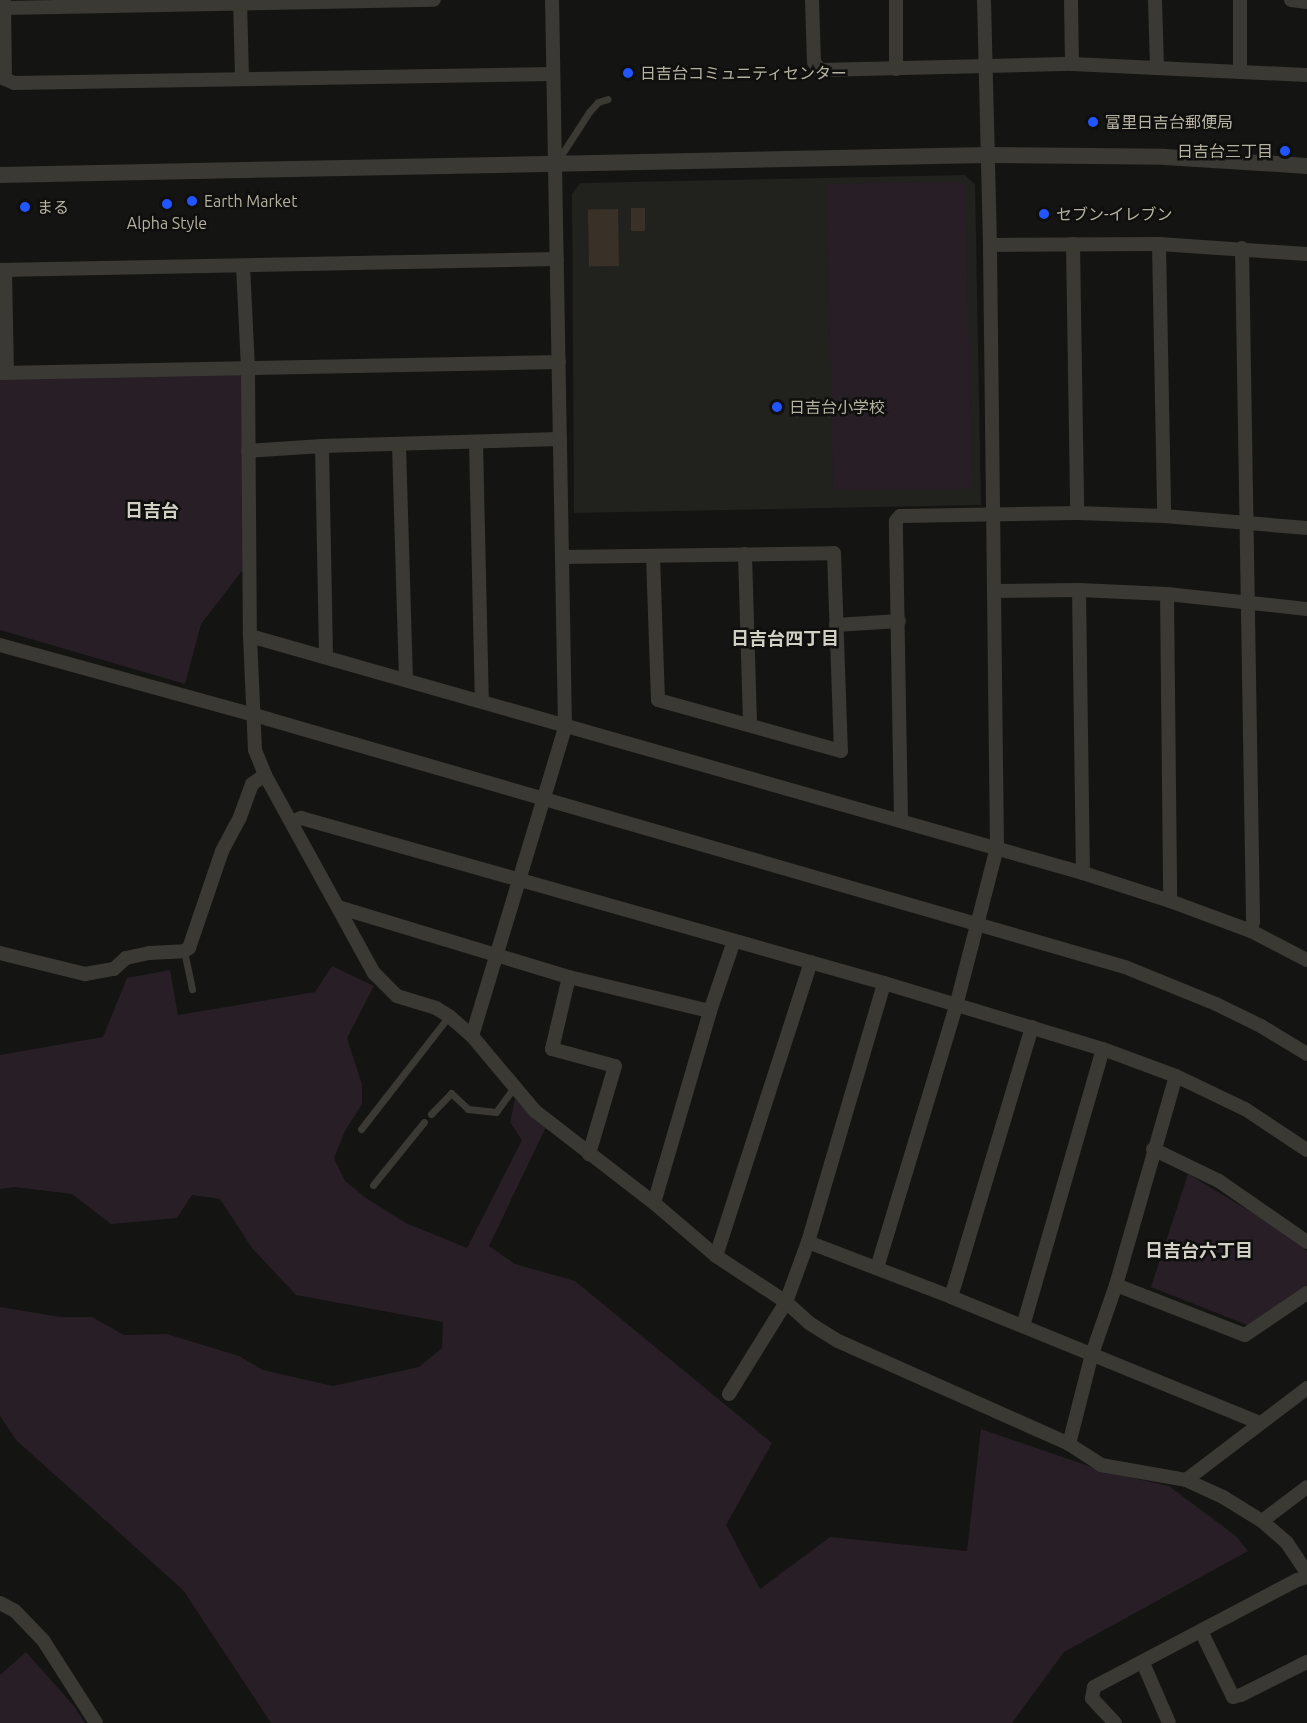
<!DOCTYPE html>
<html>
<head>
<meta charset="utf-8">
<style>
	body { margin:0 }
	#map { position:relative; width:1307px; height:1723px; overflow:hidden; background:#141412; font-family:Ubuntu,"Noto Sans JP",sans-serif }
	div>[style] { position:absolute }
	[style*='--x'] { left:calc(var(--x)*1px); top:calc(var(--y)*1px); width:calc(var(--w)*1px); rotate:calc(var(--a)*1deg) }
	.built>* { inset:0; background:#21211e }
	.green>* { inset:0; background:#271e26 }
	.water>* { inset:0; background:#393127; transform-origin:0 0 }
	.service>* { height:7px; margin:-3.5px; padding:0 3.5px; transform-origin:3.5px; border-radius:3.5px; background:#3a3933 }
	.minor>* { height:14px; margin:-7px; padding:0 7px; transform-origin:7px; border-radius:7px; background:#3a3933 }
	.tertiary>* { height:16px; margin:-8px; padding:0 8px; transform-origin:8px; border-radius:8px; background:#3a3933 }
	.dots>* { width:16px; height:16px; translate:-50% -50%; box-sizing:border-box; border:3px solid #0f0f0d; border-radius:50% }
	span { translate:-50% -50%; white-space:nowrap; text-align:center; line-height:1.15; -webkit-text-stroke:5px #0f0f0d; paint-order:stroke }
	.poi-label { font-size:16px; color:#b6b2a2 }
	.left { translate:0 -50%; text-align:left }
	.right { translate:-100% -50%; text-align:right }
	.neighbourhood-label { font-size:18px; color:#d2cfc4; font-weight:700 }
</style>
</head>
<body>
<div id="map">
	<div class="built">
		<i style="clip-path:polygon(965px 175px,975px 184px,981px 505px,574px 513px,572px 194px,580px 183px)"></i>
	</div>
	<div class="green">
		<i style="clip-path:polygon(961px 182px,965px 186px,972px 485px,967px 489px,833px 490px,827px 184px)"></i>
		<i style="clip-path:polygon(0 372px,242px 374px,245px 567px,201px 624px,185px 684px,0 630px)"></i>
		<i style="clip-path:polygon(332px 966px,374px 986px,347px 1038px,362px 1085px,362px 1104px,345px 1131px,334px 1158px,345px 1181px,366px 1198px,406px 1223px,467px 1248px,522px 1140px,510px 1122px,515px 1099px,546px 1127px,489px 1246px,515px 1264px,575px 1281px,772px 1443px,726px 1525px,760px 1589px,830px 1537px,967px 1551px,981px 1429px,1106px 1472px,1169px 1486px,1236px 1536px,1248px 1551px,1064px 1652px,1012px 1723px,271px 1723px,183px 1590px,16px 1440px,0 1416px,0 1307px,60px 1317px,92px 1317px,124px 1335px,167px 1334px,239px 1356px,263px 1370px,333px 1386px,419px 1367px,442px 1348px,443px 1322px,296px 1295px,252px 1248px,220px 1199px,192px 1195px,177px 1218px,111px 1224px,72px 1194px,15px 1187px,0 1189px,0 1055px,103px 1037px,127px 978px,170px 970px,178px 1015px,315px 992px)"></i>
		<i style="clip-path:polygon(1188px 1174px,1268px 1222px,1307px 1251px,1307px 1286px,1254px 1325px,1247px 1325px,1151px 1287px)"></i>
		<i style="clip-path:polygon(26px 1652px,74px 1706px,85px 1723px,0 1723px,0 1675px)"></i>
	</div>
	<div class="water">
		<i style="left:631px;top:208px;width:14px;height:23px"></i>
		<i style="left:618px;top:209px;width:57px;height:30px;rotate:89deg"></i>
	</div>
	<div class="service">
		<i style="--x:558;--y:160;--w:57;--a:-57.1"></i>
		<i style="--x:589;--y:112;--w:13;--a:-48"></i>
		<i style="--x:598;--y:102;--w:10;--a:-17"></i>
		<i style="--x:184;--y:951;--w:39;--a:78"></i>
		<i style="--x:431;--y:1114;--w:29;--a:-46"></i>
		<i style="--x:451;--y:1093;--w:23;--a:43"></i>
		<i style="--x:468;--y:1109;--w:28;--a:6"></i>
		<i style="--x:496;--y:1112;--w:31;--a:-54"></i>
		<i style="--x:361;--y:1129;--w:143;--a:-52.1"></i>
		<i style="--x:373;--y:1185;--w:81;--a:-51"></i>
	</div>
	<div class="minor">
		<i style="--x:4;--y:0;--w:77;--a:89.3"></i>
		<i style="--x:240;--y:0;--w:78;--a:88.5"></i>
		<i style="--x:812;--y:0;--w:62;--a:88.2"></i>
		<i style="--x:814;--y:62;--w:10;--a:53"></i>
		<i style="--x:820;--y:70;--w:252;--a:-1.4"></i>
		<i style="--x:1072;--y:64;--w:235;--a:2.7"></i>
		<i style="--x:896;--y:0;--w:69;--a:90"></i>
		<i style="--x:1071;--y:0;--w:64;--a:89.1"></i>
		<i style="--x:1155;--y:0;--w:68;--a:88.3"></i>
		<i style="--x:1240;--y:0;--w:71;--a:90"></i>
		<i style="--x:1291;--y:0;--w:16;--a:7"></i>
		<i style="--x:4;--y:8;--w:430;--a:-1.1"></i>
		<i style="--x:0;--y:77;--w:15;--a:23"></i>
		<i style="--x:14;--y:83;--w:539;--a:-0.96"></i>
		<i style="--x:1073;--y:244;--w:269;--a:89.1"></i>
		<i style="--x:1159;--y:244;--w:272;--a:88.9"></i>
		<i style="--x:990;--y:245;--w:169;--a:-0.3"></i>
		<i style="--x:1159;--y:244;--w:148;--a:3.9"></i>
		<i style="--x:1242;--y:248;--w:673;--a:89.06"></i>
		<i style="--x:1253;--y:921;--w:10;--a:101"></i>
		<i style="--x:243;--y:266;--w:102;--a:87.2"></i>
		<i style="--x:248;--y:368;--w:268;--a:89.6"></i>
		<i style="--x:250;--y:636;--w:114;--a:87.5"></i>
		<i style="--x:255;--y:750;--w:27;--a:68"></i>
		<i style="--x:265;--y:775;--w:226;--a:61.2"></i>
		<i style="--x:374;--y:973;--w:33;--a:45"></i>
		<i style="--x:397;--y:996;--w:41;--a:17.1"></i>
		<i style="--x:436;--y:1008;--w:15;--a:32"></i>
		<i style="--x:449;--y:1016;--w:30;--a:41"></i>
		<i style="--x:472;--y:1036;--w:98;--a:50"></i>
		<i style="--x:535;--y:1111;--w:150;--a:37.7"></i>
		<i style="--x:654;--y:1203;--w:82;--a:40.5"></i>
		<i style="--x:716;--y:1256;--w:84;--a:33.3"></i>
		<i style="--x:786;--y:1302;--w:31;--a:42"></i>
		<i style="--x:809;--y:1323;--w:34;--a:32"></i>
		<i style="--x:838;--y:1341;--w:253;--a:24"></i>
		<i style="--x:1069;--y:1444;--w:38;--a:33"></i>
		<i style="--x:1101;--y:1465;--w:86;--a:10"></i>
		<i style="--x:1186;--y:1480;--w:41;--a:24.7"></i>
		<i style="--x:1223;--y:1497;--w:46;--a:31.6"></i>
		<i style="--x:1262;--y:1521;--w:33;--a:41"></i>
		<i style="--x:1287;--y:1543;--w:36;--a:56"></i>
		<i style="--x:0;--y:270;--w:557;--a:-1.13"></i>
		<i style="--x:5;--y:270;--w:103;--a:88.9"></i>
		<i style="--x:0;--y:373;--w:559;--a:-1.13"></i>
		<i style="--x:476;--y:443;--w:257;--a:88.7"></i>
		<i style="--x:399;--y:445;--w:234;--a:88.3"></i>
		<i style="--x:322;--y:446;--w:211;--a:88.9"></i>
		<i style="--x:248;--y:451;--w:74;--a:-3.9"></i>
		<i style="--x:322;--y:446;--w:238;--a:-1.7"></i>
		<i style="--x:745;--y:554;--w:170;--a:88.3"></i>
		<i style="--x:562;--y:557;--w:272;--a:-0.8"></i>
		<i style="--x:834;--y:553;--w:198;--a:88"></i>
		<i style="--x:841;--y:751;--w:190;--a:-164.4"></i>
		<i style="--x:658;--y:700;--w:144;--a:-92"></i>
		<i style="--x:1079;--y:590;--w:283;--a:89.2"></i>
		<i style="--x:994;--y:591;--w:85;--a:-0.7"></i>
		<i style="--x:1079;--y:590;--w:88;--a:2.6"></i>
		<i style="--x:1167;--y:594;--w:141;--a:6.1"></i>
		<i style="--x:1167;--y:594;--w:307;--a:89.4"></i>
		<i style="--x:836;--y:625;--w:63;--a:-3.6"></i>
		<i style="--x:250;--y:636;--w:866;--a:15.88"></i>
		<i style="--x:1083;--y:873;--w:91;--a:17.8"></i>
		<i style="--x:1170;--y:901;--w:86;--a:20.3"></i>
		<i style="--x:1251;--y:931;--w:63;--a:27.4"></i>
		<i style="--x:0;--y:645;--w:278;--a:15.4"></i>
		<i style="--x:268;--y:719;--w:892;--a:16.14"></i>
		<i style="--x:1125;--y:967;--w:98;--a:22.1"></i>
		<i style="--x:1216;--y:1004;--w:50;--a:26.1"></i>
		<i style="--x:1261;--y:1026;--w:54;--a:31.3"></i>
		<i style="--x:901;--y:819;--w:298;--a:-91"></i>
		<i style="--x:896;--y:521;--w:6;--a:-51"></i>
		<i style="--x:900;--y:516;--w:177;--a:-1"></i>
		<i style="--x:1077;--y:513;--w:87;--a:2"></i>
		<i style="--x:1164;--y:516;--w:144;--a:4.8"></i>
		<i style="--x:291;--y:822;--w:11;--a:-22"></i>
		<i style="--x:301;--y:818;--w:606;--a:15.8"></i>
		<i style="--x:884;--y:983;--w:229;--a:16.8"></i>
		<i style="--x:1103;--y:1049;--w:78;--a:20.3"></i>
		<i style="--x:1176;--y:1076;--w:76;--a:25.6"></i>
		<i style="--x:1245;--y:1109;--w:74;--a:33.5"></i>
		<i style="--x:338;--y:907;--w:241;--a:16.9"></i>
		<i style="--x:569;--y:977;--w:145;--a:13.6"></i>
		<i style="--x:0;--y:953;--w:88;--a:13.9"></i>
		<i style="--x:85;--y:974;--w:29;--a:-10"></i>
		<i style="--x:114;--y:969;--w:16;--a:-43"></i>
		<i style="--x:126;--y:958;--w:24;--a:-12"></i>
		<i style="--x:149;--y:953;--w:35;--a:-3"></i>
		<i style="--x:184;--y:951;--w:6;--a:-31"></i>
		<i style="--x:189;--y:948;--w:102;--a:-71.2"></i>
		<i style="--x:222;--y:851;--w:38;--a:-62"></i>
		<i style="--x:240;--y:817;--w:35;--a:-70"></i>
		<i style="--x:252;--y:784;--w:16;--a:-35"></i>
		<i style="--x:569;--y:977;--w:74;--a:103.3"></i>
		<i style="--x:552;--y:1049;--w:65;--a:15.1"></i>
		<i style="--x:615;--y:1066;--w:92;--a:106.5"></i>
		<i style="--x:472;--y:1036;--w:323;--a:-73.2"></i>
		<i style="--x:565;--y:727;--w:727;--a:-91.02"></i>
		<i style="--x:1153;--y:1149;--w:73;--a:25.9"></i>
		<i style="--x:1219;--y:1181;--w:107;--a:34.7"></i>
		<i style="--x:654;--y:1203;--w:200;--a:-73.7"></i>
		<i style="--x:710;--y:1011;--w:74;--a:-71.1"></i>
		<i style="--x:808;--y:1242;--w:153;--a:21"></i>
		<i style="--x:951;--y:1297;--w:331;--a:22.2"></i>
		<i style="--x:716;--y:1256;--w:309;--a:-72.1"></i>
		<i style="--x:877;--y:1268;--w:274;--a:-73.2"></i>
		<i style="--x:956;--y:1006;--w:163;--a:-75.5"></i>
		<i style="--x:997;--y:848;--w:603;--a:-90.67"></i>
		<i style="--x:990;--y:245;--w:245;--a:-91.4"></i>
		<i style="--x:1116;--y:1285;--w:138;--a:21.2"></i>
		<i style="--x:1245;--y:1335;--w:75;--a:-34.1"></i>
		<i style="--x:951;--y:1297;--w:282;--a:-73.3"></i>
		<i style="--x:1023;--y:1326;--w:288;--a:-73.9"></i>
		<i style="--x:729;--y:1394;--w:108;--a:-58.2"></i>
		<i style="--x:786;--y:1302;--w:64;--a:-69.9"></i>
		<i style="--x:808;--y:1242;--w:270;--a:-73.6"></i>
		<i style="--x:1069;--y:1444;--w:93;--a:-75.7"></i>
		<i style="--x:1092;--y:1354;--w:73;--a:-70.8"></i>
		<i style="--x:1116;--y:1285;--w:217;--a:-74"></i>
		<i style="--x:1186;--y:1480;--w:152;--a:-37.2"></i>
		<i style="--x:1262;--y:1521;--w:56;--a:-37.1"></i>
		<i style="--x:0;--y:1603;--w:17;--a:28"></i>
		<i style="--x:15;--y:1611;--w:40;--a:46"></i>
		<i style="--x:43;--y:1640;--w:98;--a:57.4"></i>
		<i style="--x:1201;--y:1631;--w:73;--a:64.1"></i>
		<i style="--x:1233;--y:1697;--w:8;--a:-14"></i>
		<i style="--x:1241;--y:1695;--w:74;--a:-26.6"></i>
		<i style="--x:1143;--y:1663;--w:65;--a:66.6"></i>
		<i style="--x:1115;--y:1723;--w:34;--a:-133"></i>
		<i style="--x:1092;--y:1698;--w:11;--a:-80"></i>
		<i style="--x:1094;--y:1687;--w:229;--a:-27.8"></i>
		<i style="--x:1297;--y:1580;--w:10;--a:-17"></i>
	</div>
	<div class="tertiary">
		<i style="--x:0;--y:175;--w:987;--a:-1.16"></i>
		<i style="--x:987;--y:155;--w:178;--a:0.6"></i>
		<i style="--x:1165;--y:157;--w:142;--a:3.6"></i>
	</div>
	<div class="dots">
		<i style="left:628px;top:73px;background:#2055ff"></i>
		<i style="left:1093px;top:122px;background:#2055ff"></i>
		<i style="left:1285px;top:151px;background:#2055ff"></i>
		<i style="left:192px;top:201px;background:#2055ff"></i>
		<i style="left:167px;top:204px;background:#2055ff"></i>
		<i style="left:25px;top:207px;background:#2055ff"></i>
		<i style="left:1044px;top:214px;background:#2055ff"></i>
		<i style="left:777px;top:407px;background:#2055ff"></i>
	</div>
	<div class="poi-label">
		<span class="left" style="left:640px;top:73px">日吉台コミュニティセンター</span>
		<span class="left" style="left:1105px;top:122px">富里日吉台郵便局</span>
		<span class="right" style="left:1273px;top:151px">日吉台三丁目</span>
		<span class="left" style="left:204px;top:201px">Earth Market</span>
		<span class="left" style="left:37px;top:207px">まる</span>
		<span class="left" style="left:1056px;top:214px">セブン-イレブン</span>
		<span style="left:167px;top:223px">Alpha Style</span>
		<span class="left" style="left:789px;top:407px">日吉台小学校</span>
	</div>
	<div class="neighbourhood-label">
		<span style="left:152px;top:510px">日吉台</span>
		<span style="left:785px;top:638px">日吉台四丁目</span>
		<span style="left:1199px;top:1250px">日吉台六丁目</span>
	</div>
</div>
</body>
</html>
